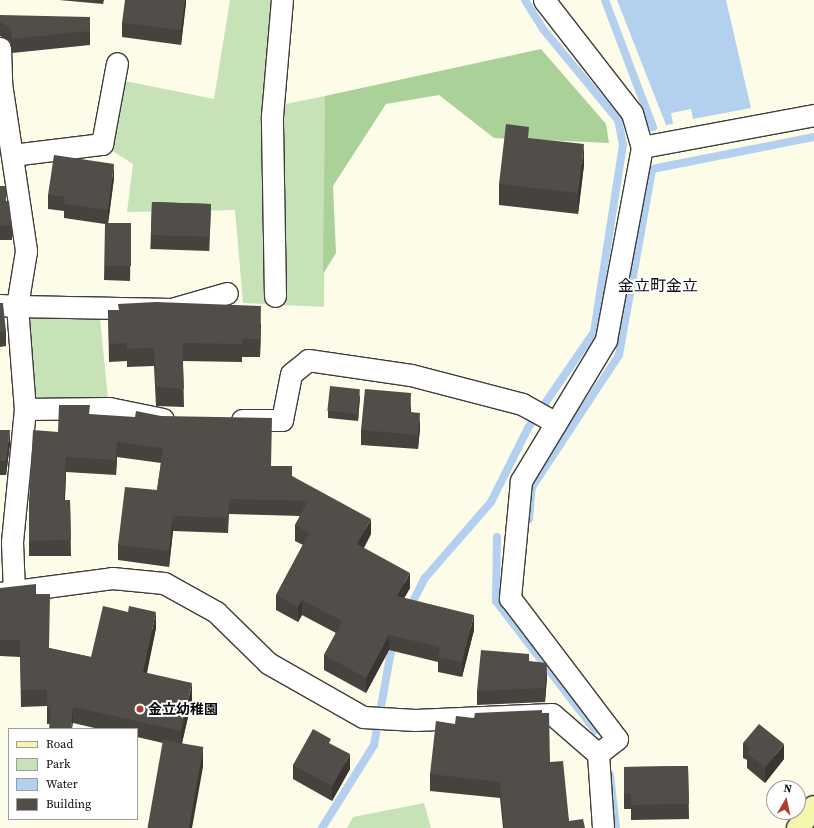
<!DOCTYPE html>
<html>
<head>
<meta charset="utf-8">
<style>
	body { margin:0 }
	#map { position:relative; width:814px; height:828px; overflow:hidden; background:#fdfce9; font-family:"Source Serif 4","Noto Sans JP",serif }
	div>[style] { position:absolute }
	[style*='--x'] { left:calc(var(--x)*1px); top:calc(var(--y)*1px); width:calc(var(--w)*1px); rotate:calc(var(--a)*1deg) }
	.green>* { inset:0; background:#c7e2b7 }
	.forest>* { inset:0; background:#aad198 }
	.water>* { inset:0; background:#b3d0ee }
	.stream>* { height:8px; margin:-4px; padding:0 4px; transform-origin:4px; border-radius:4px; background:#b3d0ee }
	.roads { filter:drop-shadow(1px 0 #3d3d3d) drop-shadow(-1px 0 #3d3d3d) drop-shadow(0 1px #3d3d3d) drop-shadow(0 -1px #3d3d3d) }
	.street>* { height:21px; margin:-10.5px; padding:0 10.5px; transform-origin:10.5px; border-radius:10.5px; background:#fff }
	.secondary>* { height:22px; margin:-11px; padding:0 11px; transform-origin:11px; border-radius:11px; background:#f3f6ab }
	.wall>* { inset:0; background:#46423e; transform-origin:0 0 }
	.shaded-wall>* { inset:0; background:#393632 }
	.building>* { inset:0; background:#514d48; transform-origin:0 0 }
	.dots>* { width:11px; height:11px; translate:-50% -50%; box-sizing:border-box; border:2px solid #fff; border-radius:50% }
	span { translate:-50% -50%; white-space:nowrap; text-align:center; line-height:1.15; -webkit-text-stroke:4px #fff; paint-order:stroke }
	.poi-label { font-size:14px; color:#0a0a0a; font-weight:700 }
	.left { translate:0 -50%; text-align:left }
	.quarter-label { font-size:16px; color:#0a0a0a }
	.legend { position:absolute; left:8px; top:728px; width:130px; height:92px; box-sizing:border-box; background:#fff; border:1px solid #9d9d9d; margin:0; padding:5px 7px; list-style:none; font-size:12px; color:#0a0a0a }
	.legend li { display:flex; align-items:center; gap:8px; height:20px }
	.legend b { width:20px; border:1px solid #9d9d9d }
	.north { position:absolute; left:766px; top:780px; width:40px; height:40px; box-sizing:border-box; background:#fff; border:1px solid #9d9d9d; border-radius:50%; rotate:9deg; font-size:11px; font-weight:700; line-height:16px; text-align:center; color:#0a0a0a }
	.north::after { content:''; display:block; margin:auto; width:14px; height:18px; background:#aa3e32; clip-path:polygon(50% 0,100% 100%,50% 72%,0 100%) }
</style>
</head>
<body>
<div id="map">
	<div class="green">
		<i style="clip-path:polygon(230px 0,290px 0,281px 105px,325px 96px,324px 307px,243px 303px,235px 210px,127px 212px,133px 164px,111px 150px,125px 81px,214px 99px)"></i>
		<i style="clip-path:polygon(24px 313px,100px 318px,108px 400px,32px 403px)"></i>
		<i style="clip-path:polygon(424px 803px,431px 828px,347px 828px,353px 817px)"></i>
	</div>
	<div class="forest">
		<i style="clip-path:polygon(541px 49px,606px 124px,609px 143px,494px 138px,439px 95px,386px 104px,333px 186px,336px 253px,323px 274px,325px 96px)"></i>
	</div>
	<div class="water">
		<i style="clip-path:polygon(617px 0,726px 0,751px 108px,693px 119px,691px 109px,671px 113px,673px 124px,666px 125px)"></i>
	</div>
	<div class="stream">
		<i style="--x:605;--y:0;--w:136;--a:69.3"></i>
		<i style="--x:529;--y:519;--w:32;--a:-85"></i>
		<i style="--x:532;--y:487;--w:158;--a:-56.6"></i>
		<i style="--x:619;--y:355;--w:189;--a:-79.9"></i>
		<i style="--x:652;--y:169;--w:165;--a:-11.2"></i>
		<i style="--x:497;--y:537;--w:64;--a:90.9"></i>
		<i style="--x:496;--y:601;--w:163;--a:52.5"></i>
		<i style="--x:409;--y:609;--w:35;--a:-63"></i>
		<i style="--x:425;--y:578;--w:101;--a:-49"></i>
		<i style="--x:491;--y:502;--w:83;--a:-63.4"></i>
		<i style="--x:528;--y:428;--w:116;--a:-55.5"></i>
		<i style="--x:594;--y:332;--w:189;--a:-81.2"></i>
		<i style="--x:623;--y:145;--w:25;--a:-101"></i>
		<i style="--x:618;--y:120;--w:118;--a:-129.5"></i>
		<i style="--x:543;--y:29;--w:34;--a:-122"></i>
		<i style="--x:610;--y:775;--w:53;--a:83.5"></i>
		<i style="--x:322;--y:828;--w:98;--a:-57.9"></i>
		<i style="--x:374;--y:745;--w:107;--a:-79.7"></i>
	</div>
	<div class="roads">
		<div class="street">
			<i style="--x:544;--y:0;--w:143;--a:52.1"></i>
			<i style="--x:632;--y:113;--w:35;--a:74"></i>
			<i style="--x:642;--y:147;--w:196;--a:100.6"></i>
			<i style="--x:606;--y:340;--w:165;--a:121.1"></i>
			<i style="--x:521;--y:481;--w:118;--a:95.4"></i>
			<i style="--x:510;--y:598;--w:177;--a:52.8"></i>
			<i style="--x:617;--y:739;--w:24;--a:142"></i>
			<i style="--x:0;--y:48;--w:35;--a:88"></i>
			<i style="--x:1;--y:83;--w:170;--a:81.5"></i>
			<i style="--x:26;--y:251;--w:56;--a:99.3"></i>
			<i style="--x:17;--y:306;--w:154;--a:1.1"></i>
			<i style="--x:171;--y:309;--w:58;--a:-15.9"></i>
			<i style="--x:642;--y:147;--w:175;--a:-10.5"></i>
			<i style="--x:12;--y:155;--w:91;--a:-7"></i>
			<i style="--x:102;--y:144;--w:82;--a:-79.5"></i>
			<i style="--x:275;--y:296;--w:180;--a:-91"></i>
			<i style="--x:272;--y:116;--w:116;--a:-85.1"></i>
			<i style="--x:0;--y:305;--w:17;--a:3"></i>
			<i style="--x:17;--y:306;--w:103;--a:85.6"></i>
			<i style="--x:25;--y:409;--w:134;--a:95.6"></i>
			<i style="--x:12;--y:542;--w:49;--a:87.7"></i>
			<i style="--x:25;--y:409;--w:84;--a:-0.7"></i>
			<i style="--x:109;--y:408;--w:55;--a:11.5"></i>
			<i style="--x:242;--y:420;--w:40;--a:0"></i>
			<i style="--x:282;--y:420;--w:47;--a:-78.9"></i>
			<i style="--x:291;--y:374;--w:22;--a:-39"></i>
			<i style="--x:308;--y:360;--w:104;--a:8.3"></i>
			<i style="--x:411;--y:375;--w:115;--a:14.6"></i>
			<i style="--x:522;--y:404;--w:39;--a:29"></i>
			<i style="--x:0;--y:593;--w:113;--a:-7.6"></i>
			<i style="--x:112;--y:578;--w:52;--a:5.5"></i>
			<i style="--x:164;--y:583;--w:60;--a:29.1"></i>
			<i style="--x:216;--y:612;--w:73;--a:44.4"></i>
			<i style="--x:268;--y:663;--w:109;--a:29.6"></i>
			<i style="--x:363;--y:717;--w:52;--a:3.3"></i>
			<i style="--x:415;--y:720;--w:137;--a:-2.5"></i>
			<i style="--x:552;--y:714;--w:61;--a:41"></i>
			<i style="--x:598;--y:754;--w:74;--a:86.1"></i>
		</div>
		<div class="secondary">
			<i style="--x:798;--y:828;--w:26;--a:-53"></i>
		</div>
	</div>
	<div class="wall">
		<i style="clip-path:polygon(59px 0,104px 0,103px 4px)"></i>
		<i style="clip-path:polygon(186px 0,181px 45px,122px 37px,122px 23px)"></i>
		<i style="clip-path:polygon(0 15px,90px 31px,90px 45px,12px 53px,10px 41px,0 36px)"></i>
		<i style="clip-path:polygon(529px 138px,584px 165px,578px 214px,499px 205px,499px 184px)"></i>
		<i style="clip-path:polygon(114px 178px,108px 223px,131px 223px,130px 281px,104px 280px,105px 224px,64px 218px,64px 211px,48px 209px,48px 195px)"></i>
		<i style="clip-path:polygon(0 186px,6px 201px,12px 226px,12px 240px,0 240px)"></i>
		<i style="left:152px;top:202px;width:59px;height:47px;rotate:2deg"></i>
		<i style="clip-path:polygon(0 303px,6px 332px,6px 346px,0 347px)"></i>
		<i style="clip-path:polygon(108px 310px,261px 324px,260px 357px,242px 357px,242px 362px,183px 361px,184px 407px,156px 406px,154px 366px,127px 367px,127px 361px,109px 362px)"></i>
		<i style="clip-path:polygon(360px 396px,358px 421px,328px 418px,328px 411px)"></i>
		<i style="clip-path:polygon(411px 407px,411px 412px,420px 428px,418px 449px,361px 445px,361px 430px)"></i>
		<i style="clip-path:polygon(90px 414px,271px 466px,292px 476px,371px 534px,364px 548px,410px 588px,404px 598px,474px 630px,462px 677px,438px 672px,438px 662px,389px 650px,366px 693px,324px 670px,324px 655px,336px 633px,302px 615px,298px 622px,276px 610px,276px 595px,303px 545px,295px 541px,295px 525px,300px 516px,229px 514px,228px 533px,173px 531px,169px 567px,118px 560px,118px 545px,157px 490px,161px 463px,117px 457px,116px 475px,66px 472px,65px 500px,70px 500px,71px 556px,29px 556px,29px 501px,58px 432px)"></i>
		<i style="clip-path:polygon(0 424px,0 430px,10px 444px,6px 475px,0 475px)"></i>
		<i style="clip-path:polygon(0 594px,36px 594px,49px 648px,91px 657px,156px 628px,147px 673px,192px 700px,182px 743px,203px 767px,163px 743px,137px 737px,137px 729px,99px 729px,73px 723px,47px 724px,47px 706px,21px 707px,20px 657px,0 656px)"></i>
		<i style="clip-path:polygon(529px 661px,547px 677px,545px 702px,477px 705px,477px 691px)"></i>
		<i style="clip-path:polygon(542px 713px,550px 762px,569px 821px,585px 828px,503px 828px,500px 798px,430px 791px,430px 774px,455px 724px,474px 718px)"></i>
		<i style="clip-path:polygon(743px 743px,784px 759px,765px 783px,747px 768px,747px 760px,743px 758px)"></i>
		<i style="clip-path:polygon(331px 745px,350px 769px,332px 801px,293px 779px,293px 765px)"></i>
		<i style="clip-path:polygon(688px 766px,689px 819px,631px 820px,631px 809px,624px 809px,624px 767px)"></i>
	</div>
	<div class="shaded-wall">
		<i style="clip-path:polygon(185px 0,186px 0,186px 4px,181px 45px,181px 30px)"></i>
		<i style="clip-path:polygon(584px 144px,584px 165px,578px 214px,578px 193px)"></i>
		<i style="clip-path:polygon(114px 164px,114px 178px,108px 224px,108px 210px)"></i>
		<i style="clip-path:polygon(261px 306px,261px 324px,260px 357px,260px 339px)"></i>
		<i style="clip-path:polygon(360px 389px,360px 396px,358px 421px,358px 414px)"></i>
		<i style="clip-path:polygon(411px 393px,411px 407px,410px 426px,410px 412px)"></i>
		<i style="clip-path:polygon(420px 413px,420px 428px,418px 449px,418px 435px)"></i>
		<i style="clip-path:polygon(10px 430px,10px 444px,6px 475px,6px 461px)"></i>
		<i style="clip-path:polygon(117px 442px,117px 457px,116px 475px,116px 460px)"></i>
		<i style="clip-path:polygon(66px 457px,66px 472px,64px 515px,64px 500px)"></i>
		<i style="clip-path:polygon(173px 516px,173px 531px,169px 567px,169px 551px)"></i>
		<i style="clip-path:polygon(371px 519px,371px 534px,357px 559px,357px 544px)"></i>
		<i style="clip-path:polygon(410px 573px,410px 588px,397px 611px,397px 596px)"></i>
		<i style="clip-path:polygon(302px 600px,302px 615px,298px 622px,298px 607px)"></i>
		<i style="clip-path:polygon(156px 612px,156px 628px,143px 689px,143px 672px)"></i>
		<i style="clip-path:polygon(474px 615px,474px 630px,462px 677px,462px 662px)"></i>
		<i style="clip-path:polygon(389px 635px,389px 650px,366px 693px,366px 678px)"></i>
		<i style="clip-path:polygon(547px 663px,547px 677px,545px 702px,545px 688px)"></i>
		<i style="clip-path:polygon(192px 683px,192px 700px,181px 747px,181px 731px)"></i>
		<i style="clip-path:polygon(73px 707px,73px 723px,72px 729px,71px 729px)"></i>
		<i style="clip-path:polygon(784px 744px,784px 759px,765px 783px,765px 768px)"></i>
		<i style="clip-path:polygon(203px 747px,203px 767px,192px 828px,188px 828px)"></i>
		<i style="clip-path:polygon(350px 754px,350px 769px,332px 801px,332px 786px)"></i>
	</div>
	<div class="building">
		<i style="clip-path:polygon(125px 0,185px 0,181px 30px,122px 23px)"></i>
		<i style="clip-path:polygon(0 15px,90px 17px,90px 31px,12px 39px,10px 27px,0 22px)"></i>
		<i style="clip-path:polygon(506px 124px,529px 127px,528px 138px,584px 144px,578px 193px,499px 184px)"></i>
		<i style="clip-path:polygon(54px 155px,114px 164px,108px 210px,64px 204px,65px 197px,48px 195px)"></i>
		<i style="clip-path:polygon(0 186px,6px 186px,6px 201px,9px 201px,12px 226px,0 225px)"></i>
		<i style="left:152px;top:202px;width:59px;height:33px;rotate:2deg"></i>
		<i style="left:105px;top:223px;width:26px;height:43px"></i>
		<i style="clip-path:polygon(156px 302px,261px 306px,260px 339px,242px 339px,242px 344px,182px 343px,184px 389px,156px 387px,154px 348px,127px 349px,127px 343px,109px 344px,108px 310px,119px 310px,118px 304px)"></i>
		<i style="clip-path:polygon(0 303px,3px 303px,6px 332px,0 332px)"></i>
		<i style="left:330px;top:386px;width:30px;height:25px;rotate:6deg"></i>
		<i style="clip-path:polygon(365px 389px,411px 393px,410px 412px,420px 413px,418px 435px,361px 430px)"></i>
		<i style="clip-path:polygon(59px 405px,90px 405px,89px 414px,135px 417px,136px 411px,161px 416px,272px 418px,271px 466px,292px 466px,292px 476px,371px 519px,357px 544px,410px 573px,397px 596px,474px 615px,462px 662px,438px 657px,440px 647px,389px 635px,366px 678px,324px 655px,342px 621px,302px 600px,298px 607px,276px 595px,309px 533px,295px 525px,308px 501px,229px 499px,228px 518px,173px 516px,169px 551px,118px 545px,125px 487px,157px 490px,163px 448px,117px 442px,116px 460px,66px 457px,64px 500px,70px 500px,71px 540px,29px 541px,29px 501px,33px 430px,58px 432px)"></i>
		<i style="clip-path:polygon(0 424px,0 430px,10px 430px,6px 461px,0 461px)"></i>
		<i style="clip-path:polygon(36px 584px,36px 594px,50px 594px,49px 648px,91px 657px,103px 606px,128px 612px,129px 606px,156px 612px,143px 672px,192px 683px,181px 731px,73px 707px,71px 729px,49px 729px,51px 707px,47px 708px,47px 690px,21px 690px,20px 640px,0 640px,0 588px)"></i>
		<i style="clip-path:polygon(481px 650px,529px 654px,529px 661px,547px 663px,545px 688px,477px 691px)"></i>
		<i style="clip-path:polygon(542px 710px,542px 713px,549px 713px,550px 762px,563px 761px,569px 821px,583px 819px,585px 828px,504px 828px,500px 782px,430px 774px,436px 721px,455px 724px,456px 716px,474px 718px,475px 713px)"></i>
		<i style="clip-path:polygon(759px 724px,784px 744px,765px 768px,747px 753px,750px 749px,743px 743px)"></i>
		<i style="clip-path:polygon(313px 729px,331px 739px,329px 743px,350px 754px,332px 786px,293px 765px)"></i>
		<i style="left:163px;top:740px;width:41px;height:89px;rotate:10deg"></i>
		<i style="clip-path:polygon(688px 766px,689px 804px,631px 805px,631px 794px,624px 794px,624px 767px)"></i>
	</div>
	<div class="dots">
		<i style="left:140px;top:709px;background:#aa3e32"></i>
	</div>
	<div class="poi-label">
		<span class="left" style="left:148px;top:709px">金立幼稚園</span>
	</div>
	<div class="quarter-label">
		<span style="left:658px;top:285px">金立町金立</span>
	</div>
	<ul class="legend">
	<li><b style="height:5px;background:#f3f6ab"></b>Road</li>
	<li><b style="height:11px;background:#c7e2b7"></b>Park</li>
	<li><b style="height:11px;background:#b3d0ee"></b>Water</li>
	<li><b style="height:11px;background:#514d48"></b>Building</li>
	</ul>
	<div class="north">N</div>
</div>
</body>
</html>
